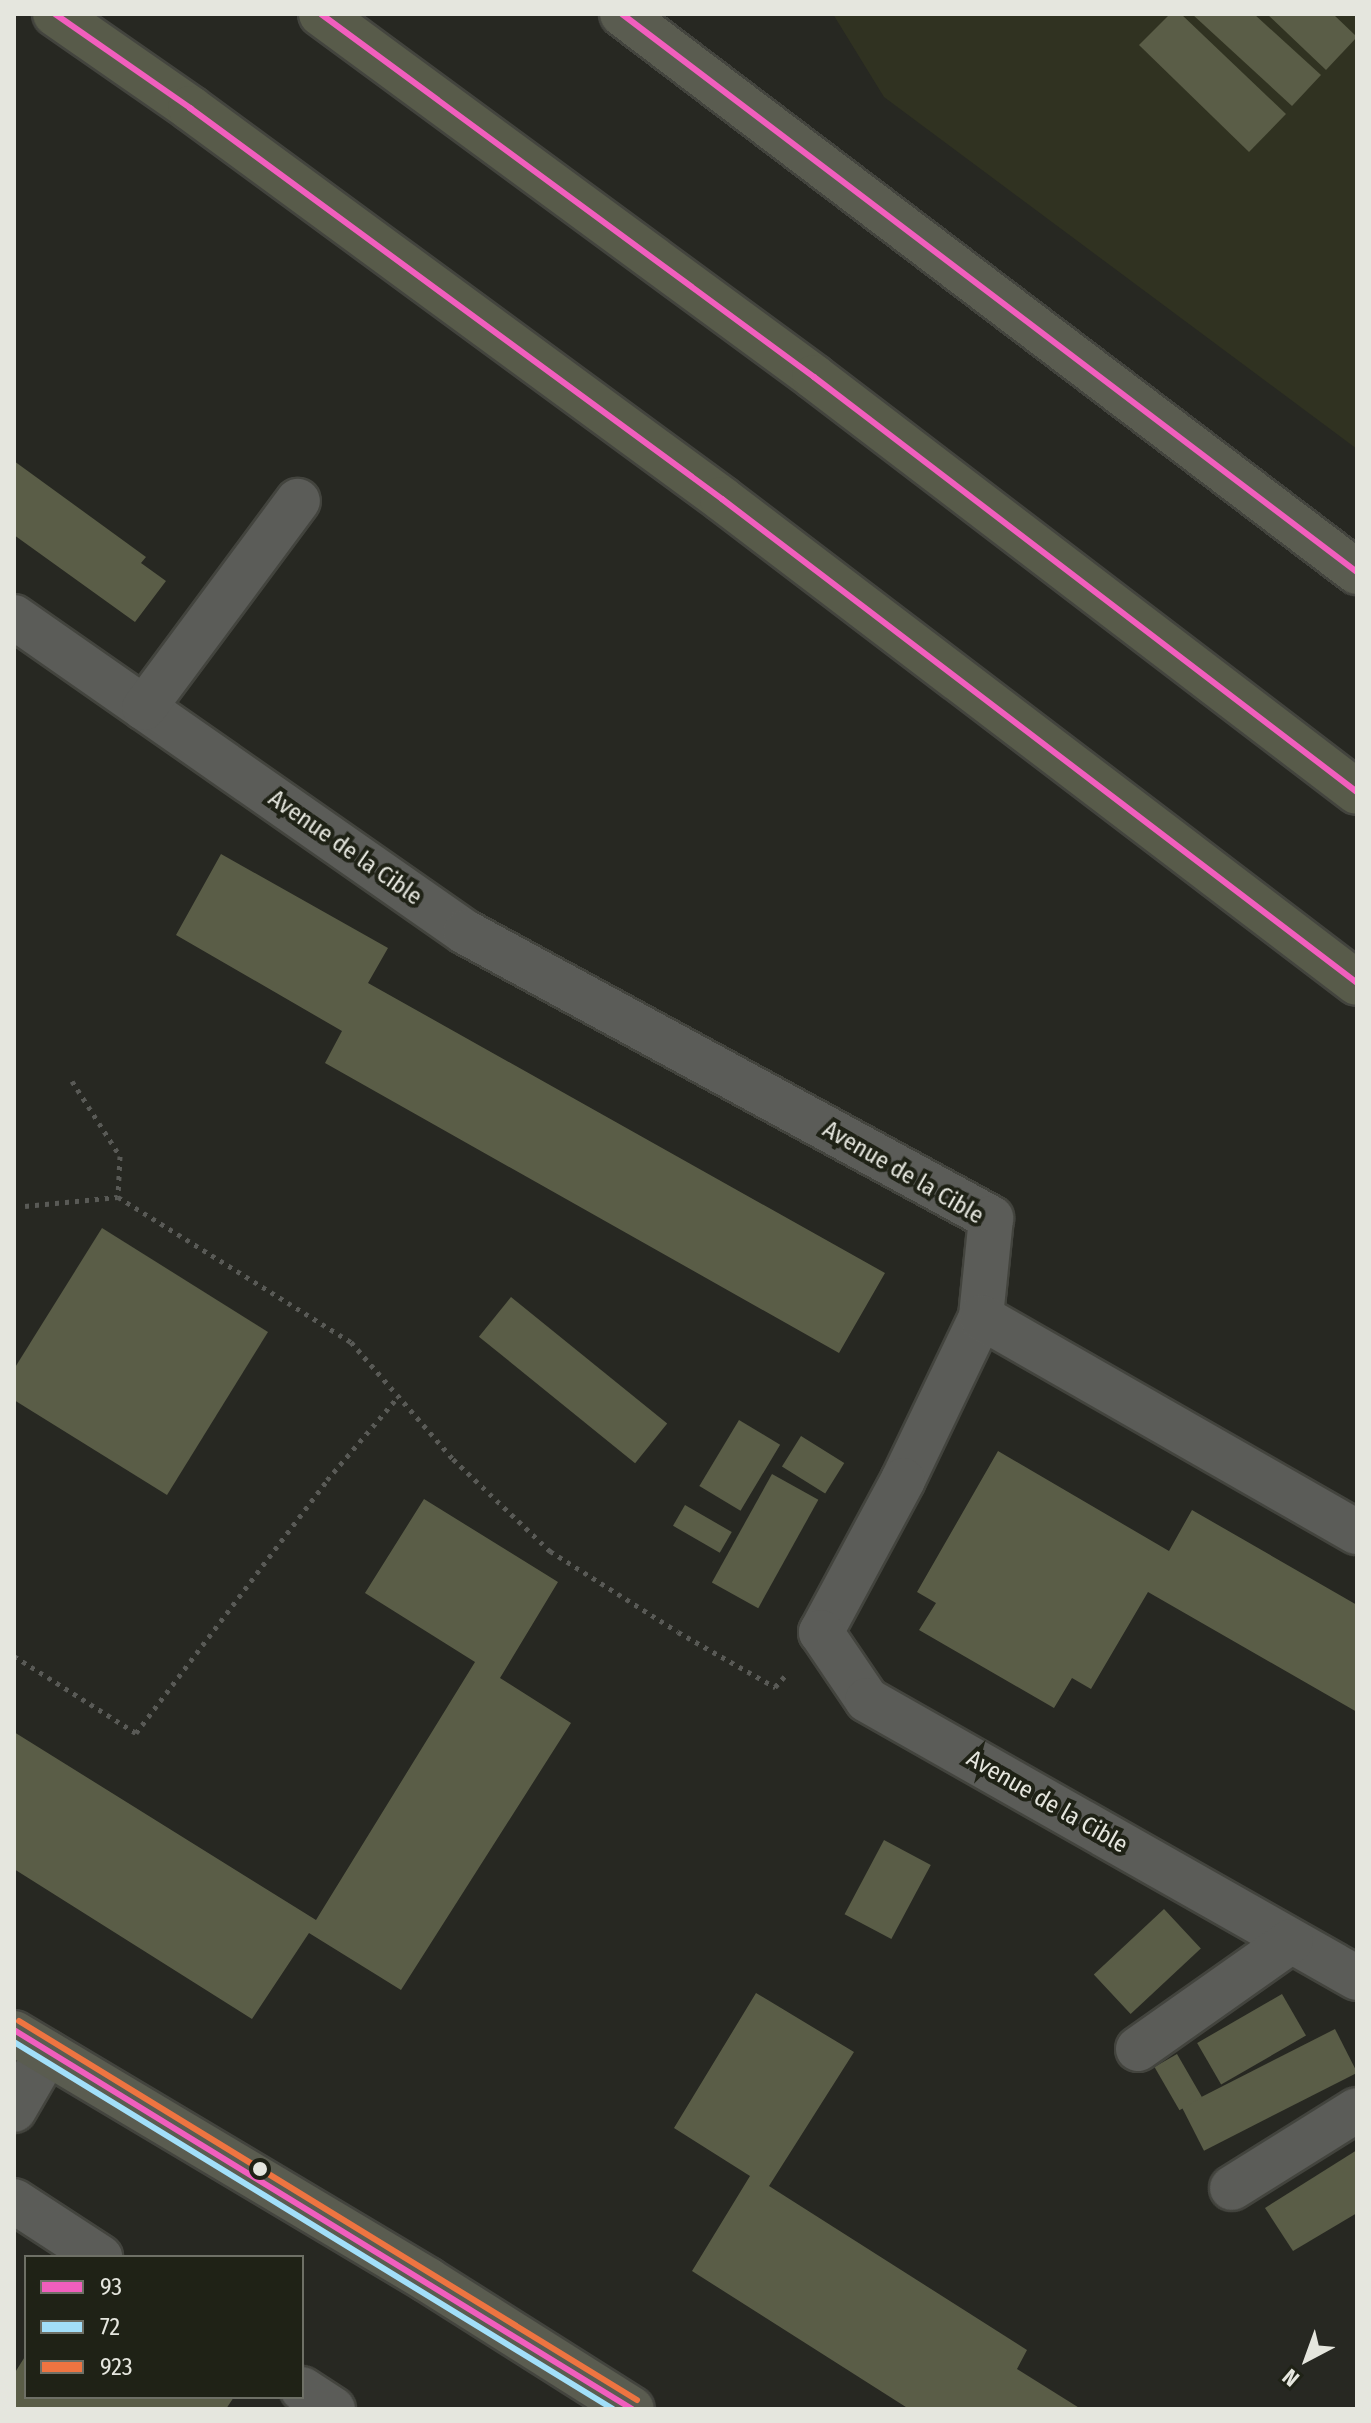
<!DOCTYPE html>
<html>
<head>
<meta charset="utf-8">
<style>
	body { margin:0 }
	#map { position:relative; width:1371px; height:2423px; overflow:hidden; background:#272822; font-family:"Fira Sans Condensed",sans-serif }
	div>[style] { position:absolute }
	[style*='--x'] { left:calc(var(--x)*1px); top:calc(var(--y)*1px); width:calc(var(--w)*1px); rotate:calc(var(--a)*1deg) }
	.built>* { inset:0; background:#303221 }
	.building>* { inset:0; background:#5a5d47; transform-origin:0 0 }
	.path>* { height:5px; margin-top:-2.5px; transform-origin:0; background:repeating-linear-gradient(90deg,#595a56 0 4px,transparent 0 10px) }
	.roads { filter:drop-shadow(2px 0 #43443e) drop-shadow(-2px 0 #43443e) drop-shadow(0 2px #43443e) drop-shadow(0 -2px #43443e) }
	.minor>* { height:44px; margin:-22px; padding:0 22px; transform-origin:22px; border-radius:22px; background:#5b5c58 }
	.major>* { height:44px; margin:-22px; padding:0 22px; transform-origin:22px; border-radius:22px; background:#5a5c50 }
	.highway>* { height:44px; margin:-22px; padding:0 22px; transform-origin:22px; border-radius:22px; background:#585b4a }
	.bus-1>* { height:6px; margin:-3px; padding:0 3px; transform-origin:3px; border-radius:3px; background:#f15ebd }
	.bus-2>* { height:6px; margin:-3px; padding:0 3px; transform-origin:3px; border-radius:3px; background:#a2dff9 }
	.bus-3>* { height:6px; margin:-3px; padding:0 3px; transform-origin:3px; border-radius:3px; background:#ee7441 }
	.dots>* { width:22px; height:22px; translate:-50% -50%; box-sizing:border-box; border:4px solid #1f2216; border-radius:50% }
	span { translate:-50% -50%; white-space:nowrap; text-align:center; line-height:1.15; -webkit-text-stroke:8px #1f2216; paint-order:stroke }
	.street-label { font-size:24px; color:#e5e6de }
	.frame { position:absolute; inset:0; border:16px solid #e5e6de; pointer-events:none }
	.legend { position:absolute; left:24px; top:2255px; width:280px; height:144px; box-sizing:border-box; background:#1f2216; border:2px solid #6e7066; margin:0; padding:10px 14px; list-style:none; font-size:24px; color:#e5e6de }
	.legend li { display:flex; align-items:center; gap:16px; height:40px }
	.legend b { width:40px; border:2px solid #6e7066 }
	.north { position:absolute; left:1267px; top:2319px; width:80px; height:80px; -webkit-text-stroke:6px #1f2216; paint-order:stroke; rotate:221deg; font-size:22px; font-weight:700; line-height:32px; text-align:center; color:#e5e6de }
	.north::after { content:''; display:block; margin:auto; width:28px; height:36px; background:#e5e6de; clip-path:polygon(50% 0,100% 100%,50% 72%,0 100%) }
</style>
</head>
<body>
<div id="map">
	<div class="built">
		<i style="clip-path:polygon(833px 14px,1357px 14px,1357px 449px,884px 97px)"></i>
	</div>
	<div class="building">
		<i style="clip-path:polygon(1170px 14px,1181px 14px,1286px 114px,1249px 152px,1139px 45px)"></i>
		<i style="clip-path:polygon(1192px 14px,1254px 14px,1321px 75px,1292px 106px)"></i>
		<i style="clip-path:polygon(1267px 14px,1333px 14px,1357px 37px,1326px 70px)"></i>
		<i style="clip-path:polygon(14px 461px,146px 557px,141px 563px,166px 581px,135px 622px,14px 535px)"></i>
		<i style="clip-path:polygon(221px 854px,388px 948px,368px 983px,885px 1273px,839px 1353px,325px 1063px,342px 1031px,176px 935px)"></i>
		<i style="clip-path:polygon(102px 1228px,268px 1332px,167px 1495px,14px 1400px,14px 1369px)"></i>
		<i style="left:511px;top:1297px;width:201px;height:51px;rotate:39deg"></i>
		<i style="left:739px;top:1420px;width:48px;height:77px;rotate:31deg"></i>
		<i style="left:801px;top:1436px;width:51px;height:36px;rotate:32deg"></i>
		<i style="clip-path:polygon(998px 1451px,1169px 1551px,1192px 1510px,1357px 1605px,1357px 1712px,1148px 1592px,1091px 1689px,1072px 1678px,1054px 1708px,919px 1630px,936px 1603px,917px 1592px)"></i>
		<i style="left:772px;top:1474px;width:53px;height:124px;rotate:29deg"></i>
		<i style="clip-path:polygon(424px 1499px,558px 1582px,500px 1678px,571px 1723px,401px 1990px,309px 1933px,252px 2019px,14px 1869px,14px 1732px,316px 1920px,475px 1662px,365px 1593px)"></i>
		<i style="left:685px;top:1505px;width:54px;height:24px;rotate:30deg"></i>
		<i style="left:884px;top:1840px;width:53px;height:84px;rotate:28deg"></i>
		<i style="left:1164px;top:1909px;width:54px;height:96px;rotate:47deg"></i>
		<i style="clip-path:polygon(756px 1993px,854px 2052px,769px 2186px,1027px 2350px,1017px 2369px,1081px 2409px,909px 2409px,692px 2271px,750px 2176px,674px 2128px)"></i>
		<i style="left:1282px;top:1994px;width:48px;height:98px;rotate:60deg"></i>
		<i style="left:1335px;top:2029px;width:49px;height:172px;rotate:63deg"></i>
		<i style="left:1177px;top:2054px;width:50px;height:26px;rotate:60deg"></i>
		<i style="clip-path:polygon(1357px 2150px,1357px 2213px,1293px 2251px,1265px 2208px)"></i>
		<i style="clip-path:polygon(26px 2355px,26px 2397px,234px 2397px,226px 2409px,14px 2409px,14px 2374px)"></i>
	</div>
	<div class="path">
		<i style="--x:72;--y:1081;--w:89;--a:57.4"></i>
		<i style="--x:120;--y:1156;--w:41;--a:92.8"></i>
		<i style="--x:25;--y:1206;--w:93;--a:-5.5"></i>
		<i style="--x:118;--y:1197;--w:274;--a:31.9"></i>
		<i style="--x:351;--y:1342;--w:155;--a:48.9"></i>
		<i style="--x:453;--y:1459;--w:134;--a:43.5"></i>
		<i style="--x:550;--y:1551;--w:151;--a:32.3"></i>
		<i style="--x:678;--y:1632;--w:112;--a:29.6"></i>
		<i style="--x:775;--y:1687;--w:15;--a:-48"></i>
		<i style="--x:14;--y:1656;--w:144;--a:32.3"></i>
		<i style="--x:136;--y:1733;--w:317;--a:-52.9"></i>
		<i style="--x:327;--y:1480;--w:109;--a:-49.5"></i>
	</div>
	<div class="roads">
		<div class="minor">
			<i style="--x:14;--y:617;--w:550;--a:34.93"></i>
			<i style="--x:465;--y:932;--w:599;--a:28.53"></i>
			<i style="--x:991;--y:1218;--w:100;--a:95.8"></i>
			<i style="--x:981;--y:1317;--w:181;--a:115.6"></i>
			<i style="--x:903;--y:1480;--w:173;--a:118.3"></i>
			<i style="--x:821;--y:1632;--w:82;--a:55.9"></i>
			<i style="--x:867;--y:1700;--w:563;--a:29.57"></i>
			<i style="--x:144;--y:708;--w:258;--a:-53.4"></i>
			<i style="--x:981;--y:1317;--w:433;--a:29.8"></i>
			<i style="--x:1138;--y:2049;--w:187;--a:-35.2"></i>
			<i style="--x:14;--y:2110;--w:66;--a:-59.9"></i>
			<i style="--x:1232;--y:2188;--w:147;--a:-32"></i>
			<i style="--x:14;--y:2201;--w:103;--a:33.1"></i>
			<i style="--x:302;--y:2389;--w:37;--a:33"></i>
		</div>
		<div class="major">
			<i style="--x:622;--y:14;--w:923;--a:37.21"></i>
			<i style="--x:14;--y:2033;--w:482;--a:30.8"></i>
			<i style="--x:428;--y:2280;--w:241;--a:32.3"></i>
		</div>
		<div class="highway">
			<i style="--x:55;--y:14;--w:165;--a:34.8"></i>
			<i style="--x:190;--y:108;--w:660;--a:36.31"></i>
			<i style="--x:722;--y:499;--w:798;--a:37.31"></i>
			<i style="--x:321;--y:14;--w:612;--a:36.36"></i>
			<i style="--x:814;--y:377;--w:683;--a:37.39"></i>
		</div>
	</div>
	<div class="bus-1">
		<i style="--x:55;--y:14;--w:165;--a:34.8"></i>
		<i style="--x:190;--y:108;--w:660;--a:36.31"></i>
		<i style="--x:722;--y:499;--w:798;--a:37.31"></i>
		<i style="--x:321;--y:14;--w:612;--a:36.36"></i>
		<i style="--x:814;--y:377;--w:683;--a:37.39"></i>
		<i style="--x:622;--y:14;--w:923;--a:37.21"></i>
		<i style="--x:14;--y:2030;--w:725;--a:31.52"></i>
	</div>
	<div class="bus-2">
		<i style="--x:14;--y:2042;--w:702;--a:31.5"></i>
	</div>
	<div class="bus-3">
		<i style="--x:19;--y:2021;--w:725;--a:31.52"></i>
	</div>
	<div class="dots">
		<i style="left:260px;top:2169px;background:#e5e6de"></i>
	</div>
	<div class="street-label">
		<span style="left:345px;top:848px;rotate:35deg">Avenue de la Cible</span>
		<span style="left:903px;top:1173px;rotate:30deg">Avenue de la Cible</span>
		<span style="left:1047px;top:1802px;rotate:30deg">Avenue de la Cible</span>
	</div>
	<div class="frame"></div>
	<ul class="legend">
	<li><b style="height:10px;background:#f15ebd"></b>93</li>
	<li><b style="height:10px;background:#a2dff9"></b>72</li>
	<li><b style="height:10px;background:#ee7441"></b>923</li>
	</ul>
	<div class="north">N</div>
</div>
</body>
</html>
